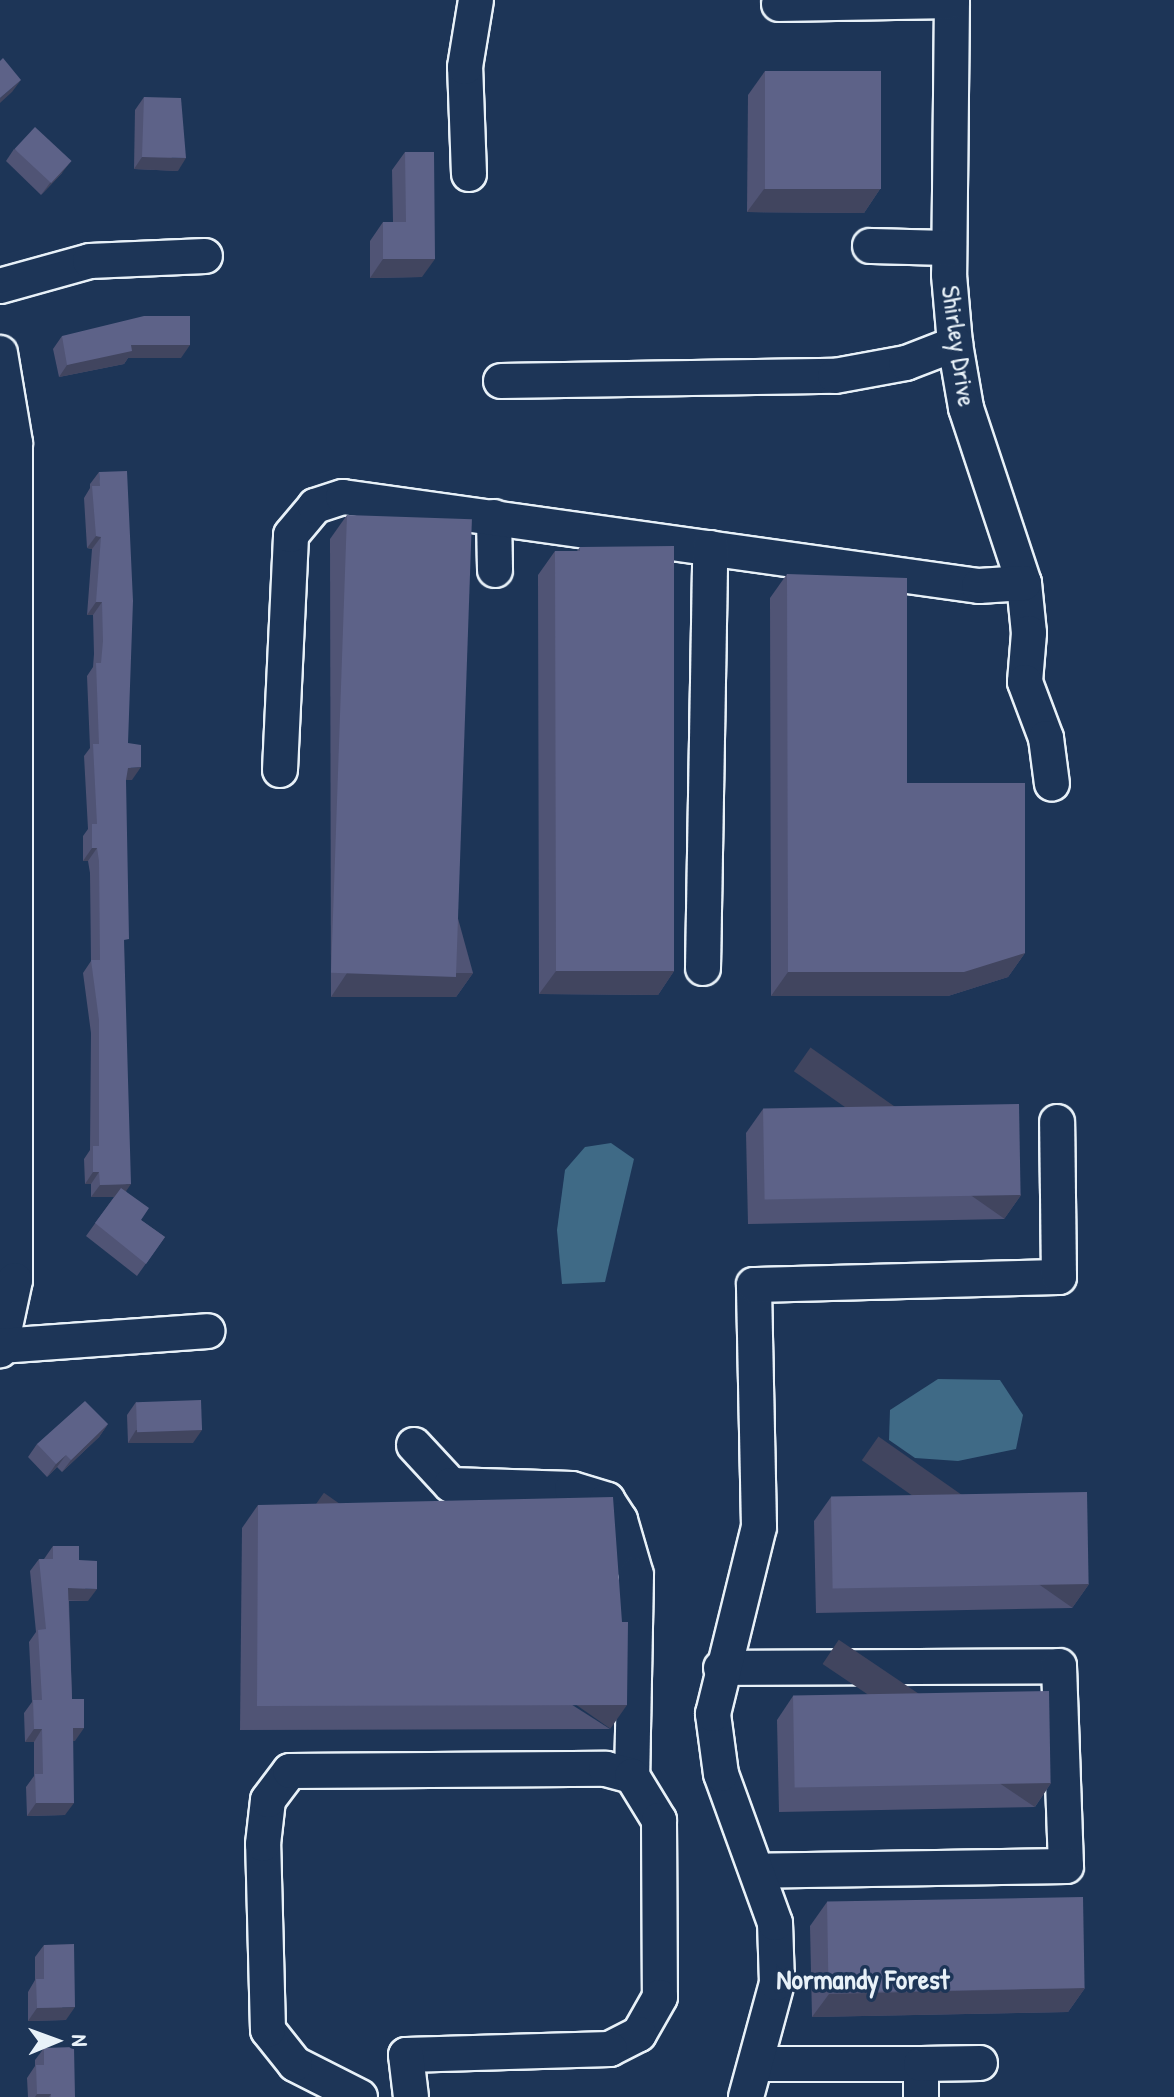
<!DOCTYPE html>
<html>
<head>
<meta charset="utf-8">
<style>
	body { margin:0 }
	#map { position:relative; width:1174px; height:2097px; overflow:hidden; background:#1d3557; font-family:"Patrick Hand",sans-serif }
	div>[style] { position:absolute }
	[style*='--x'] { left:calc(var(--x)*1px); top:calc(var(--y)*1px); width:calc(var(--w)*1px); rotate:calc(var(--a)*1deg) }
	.water>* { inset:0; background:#3f6a86 }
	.roads { filter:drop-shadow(2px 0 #e8f1f8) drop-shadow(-2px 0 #e8f1f8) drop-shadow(0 2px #e8f1f8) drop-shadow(0 -2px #e8f1f8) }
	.minor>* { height:34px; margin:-17px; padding:0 17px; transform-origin:17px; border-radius:17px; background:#1d3557 }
	.wall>* { inset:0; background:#505475 }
	.shaded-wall>* { inset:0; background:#41455f; transform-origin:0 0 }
	.building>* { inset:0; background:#5d6288; transform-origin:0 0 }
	span { translate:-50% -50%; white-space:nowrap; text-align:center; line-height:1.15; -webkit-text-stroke:7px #1d3557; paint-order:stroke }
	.street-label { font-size:26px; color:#e8f1f8 }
	.neighbourhood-label { font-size:28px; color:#e8f1f8; font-weight:700 }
	.north { position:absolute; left:16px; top:2001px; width:80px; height:80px; -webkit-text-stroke:6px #1d3557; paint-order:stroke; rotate:89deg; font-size:22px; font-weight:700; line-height:32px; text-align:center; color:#e8f1f8 }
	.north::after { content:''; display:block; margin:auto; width:28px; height:36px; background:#e8f1f8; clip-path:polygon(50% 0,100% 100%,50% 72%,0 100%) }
</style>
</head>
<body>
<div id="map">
	<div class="water">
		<i style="clip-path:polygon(611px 1143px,634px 1159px,605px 1282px,562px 1284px,557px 1230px,565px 1170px,585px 1147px)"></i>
		<i style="clip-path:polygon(938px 1379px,1000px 1380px,1023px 1415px,1016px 1449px,958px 1461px,915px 1458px,889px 1440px,890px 1410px)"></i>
	</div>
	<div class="roads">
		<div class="minor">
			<i style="--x:952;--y:0;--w:275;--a:90.6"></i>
			<i style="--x:949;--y:275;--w:69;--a:85"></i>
			<i style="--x:955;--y:344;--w:65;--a:80.2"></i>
			<i style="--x:966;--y:408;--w:184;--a:71.7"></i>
			<i style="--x:1024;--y:583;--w:50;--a:84.3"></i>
			<i style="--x:1029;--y:633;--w:49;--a:94.7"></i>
			<i style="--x:1025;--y:682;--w:60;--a:69.4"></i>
			<i style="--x:1046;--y:738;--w:46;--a:82.6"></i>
			<i style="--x:779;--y:4;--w:173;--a:-1"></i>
			<i style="--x:469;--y:174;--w:107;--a:-92.1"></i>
			<i style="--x:465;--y:67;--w:68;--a:-80.7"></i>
			<i style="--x:870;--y:246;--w:79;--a:1.5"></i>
			<i style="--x:0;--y:286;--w:93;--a:-15.5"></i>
			<i style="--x:90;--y:261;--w:115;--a:-2.5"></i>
			<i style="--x:0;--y:353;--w:91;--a:80.5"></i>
			<i style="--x:15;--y:443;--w:837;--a:90"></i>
			<i style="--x:15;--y:1280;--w:72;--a:102.1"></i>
			<i style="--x:501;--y:381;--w:334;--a:-0.9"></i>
			<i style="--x:835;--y:376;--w:72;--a:-10.4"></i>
			<i style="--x:906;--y:363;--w:53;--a:-21.2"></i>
			<i style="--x:494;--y:517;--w:53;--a:88.9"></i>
			<i style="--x:280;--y:770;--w:235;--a:-87.3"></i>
			<i style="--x:291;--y:535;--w:38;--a:-50"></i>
			<i style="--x:315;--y:506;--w:29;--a:-18"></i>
			<i style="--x:343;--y:497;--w:642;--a:7.97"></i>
			<i style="--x:979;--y:586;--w:45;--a:-3.8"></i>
			<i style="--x:703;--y:968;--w:420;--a:-89"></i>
			<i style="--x:0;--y:1346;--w:208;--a:-4.1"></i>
			<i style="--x:414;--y:1445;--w:54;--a:47.2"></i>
			<i style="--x:451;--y:1485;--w:121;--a:1.9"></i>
			<i style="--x:572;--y:1489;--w:37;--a:17"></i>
			<i style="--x:607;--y:1500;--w:24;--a:57"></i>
			<i style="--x:620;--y:1520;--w:57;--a:73.8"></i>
			<i style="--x:636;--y:1575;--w:201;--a:91.1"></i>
			<i style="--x:721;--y:1668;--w:338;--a:-0.3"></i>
			<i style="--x:1059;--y:1666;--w:200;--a:88"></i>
			<i style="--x:1066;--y:1866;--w:308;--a:179.1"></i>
			<i style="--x:758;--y:2064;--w:163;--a:0"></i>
			<i style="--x:921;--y:2064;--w:33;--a:90"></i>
			<i style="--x:921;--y:2064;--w:59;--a:-1"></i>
			<i style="--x:360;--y:2097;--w:73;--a:-153.1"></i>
			<i style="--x:295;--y:2064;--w:43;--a:-128.5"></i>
			<i style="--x:268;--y:2030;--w:186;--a:-91.5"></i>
			<i style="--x:263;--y:1844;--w:44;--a:-83.5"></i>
			<i style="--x:268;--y:1800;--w:36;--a:-53"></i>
			<i style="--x:290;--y:1771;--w:316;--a:-0.4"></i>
			<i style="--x:606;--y:1769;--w:27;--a:15"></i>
			<i style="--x:632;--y:1776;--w:52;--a:58.5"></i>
			<i style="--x:659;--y:1820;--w:177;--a:89.7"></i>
			<i style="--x:660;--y:1997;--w:43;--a:119.6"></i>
			<i style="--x:639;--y:2034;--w:33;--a:153"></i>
			<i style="--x:610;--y:2049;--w:204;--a:178.3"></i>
			<i style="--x:406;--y:2055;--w:42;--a:83.2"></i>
			<i style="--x:746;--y:2097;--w:118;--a:-74.8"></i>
			<i style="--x:777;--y:1983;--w:60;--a:-91.9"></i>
			<i style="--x:775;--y:1923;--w:158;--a:-109.9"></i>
			<i style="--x:721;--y:1774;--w:61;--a:-97.6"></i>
			<i style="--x:713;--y:1714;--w:193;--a:-76.2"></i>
			<i style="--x:759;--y:1527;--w:242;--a:-91.2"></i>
			<i style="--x:754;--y:1285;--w:305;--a:-1.5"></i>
			<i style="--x:1059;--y:1277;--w:155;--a:-90.7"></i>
		</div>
	</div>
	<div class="wall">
		<i style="clip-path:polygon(765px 71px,880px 189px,864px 213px,747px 212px,748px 95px)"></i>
		<i style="clip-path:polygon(144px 97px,178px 171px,134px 169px,135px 110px)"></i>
		<i style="clip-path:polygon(14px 149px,62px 173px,41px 195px,6px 161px)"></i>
		<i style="clip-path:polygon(405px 152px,422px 277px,370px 278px,370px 241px,383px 222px,393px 222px,392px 170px)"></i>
		<i style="clip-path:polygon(62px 336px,181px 358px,128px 358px,124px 364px,59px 377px,53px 349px)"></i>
		<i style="clip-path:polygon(99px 472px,132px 780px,126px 780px,124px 947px,126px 1191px,141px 1220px,165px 1237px,137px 1276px,86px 1236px,114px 1197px,91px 1197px,91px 1184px,85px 1184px,84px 1159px,90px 1150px,91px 1033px,83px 973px,91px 961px,90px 873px,88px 861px,83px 861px,83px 836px,88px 829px,84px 756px,90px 748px,87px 676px,93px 667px,94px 654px,93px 615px,87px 615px,92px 549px,87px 548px,84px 498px,90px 488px,90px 484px)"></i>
		<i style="clip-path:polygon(347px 515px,473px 973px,456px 997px,331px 997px,330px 539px)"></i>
		<i style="clip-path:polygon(580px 547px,674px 971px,658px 995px,539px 994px,538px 575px,555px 551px,577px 551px)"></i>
		<i style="clip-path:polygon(787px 574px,907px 783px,1025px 953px,1008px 977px,948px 996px,771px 996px,770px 598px)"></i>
		<i style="clip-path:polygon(763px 1109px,1021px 1195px,1004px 1219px,748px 1224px,746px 1133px)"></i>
		<i style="clip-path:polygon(136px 1402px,193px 1443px,128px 1443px,127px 1415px)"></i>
		<i style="clip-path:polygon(108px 1424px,99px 1437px,62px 1472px,57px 1467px,47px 1477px,28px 1457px,37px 1444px)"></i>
		<i style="clip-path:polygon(831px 1497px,1089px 1584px,1072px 1608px,816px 1613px,814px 1521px)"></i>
		<i style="clip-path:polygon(258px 1505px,610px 1729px,240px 1730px,242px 1528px)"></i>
		<i style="clip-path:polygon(53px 1546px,79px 1560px,88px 1601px,69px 1601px,72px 1699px,75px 1741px,73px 1741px,65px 1815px,27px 1816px,26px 1787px,34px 1776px,34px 1742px,25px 1742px,24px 1713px,32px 1702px,29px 1642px,36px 1632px,30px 1571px,39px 1559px,44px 1559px)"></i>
		<i style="clip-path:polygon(793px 1696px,1051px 1783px,1035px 1807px,779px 1812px,777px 1720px)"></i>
		<i style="clip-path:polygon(827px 1902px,1085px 1988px,1068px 2012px,812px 2017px,810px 1926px)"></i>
		<i style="clip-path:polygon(44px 1945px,66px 2020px,28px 2021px,28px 1992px,35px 1980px,35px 1957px)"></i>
		<i style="clip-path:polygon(44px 2048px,75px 2097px,28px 2097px,27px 2078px,35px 2066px,35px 2060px)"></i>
	</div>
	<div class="shaded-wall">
		<i style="clip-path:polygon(21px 80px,12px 92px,0 103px,0 98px)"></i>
		<i style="clip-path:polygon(142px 157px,186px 158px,178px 171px,134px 169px)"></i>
		<i style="clip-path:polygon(71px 161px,62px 173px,41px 195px,50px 183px)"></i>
		<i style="clip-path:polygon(764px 189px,880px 189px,864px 213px,747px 212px)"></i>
		<i style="clip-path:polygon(383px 259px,435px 259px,422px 277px,370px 278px)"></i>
		<i style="clip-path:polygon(131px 345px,190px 345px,181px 358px,128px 358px,124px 364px,59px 377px,67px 365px)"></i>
		<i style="clip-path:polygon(96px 536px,101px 537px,92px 549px,87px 548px)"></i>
		<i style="clip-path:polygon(96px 602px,102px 602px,93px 615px,87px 615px)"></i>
		<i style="clip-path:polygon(141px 767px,132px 780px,120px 780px,128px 768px)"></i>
		<i style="clip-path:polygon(92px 848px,97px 848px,88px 861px,83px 861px)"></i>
		<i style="clip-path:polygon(1025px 953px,1008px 977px,948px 996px,771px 996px,788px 972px)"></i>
		<i style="clip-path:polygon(556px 971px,674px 971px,658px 995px,539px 994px)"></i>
		<i style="clip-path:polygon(347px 973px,473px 973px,456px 997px,331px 997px)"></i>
		<i style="clip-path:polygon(93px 1172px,99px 1172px,91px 1184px,85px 1184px)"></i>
		<i style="clip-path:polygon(131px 1184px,122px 1197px,91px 1197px,100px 1185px)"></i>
		<i style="left:1021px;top:1195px;width:29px;height:257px;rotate:125deg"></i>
		<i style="clip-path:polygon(108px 1424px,99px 1437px,62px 1472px,71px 1460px)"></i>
		<i style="clip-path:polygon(136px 1430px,202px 1430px,193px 1443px,128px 1443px)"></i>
		<i style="clip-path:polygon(66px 1455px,57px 1467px,47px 1477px,56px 1464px)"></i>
		<i style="left:1089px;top:1584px;width:29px;height:257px;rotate:125deg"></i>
		<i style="clip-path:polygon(68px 1588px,97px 1589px,88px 1601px,60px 1600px)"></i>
		<i style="left:627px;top:1705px;width:29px;height:370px;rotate:125deg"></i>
		<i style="clip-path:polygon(73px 1728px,84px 1728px,75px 1741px,64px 1741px)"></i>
		<i style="clip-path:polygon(34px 1729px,42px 1729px,34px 1742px,25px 1742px)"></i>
		<i style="left:1051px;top:1783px;width:29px;height:256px;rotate:124deg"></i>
		<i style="clip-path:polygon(36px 1803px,74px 1803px,65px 1815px,27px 1816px)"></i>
		<i style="clip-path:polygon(1085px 1988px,1068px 2012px,812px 2017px,829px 1994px)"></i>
		<i style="clip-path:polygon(75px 2007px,66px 2020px,28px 2021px,37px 2008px)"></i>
		<i style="clip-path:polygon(37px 2094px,51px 2094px,49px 2097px,35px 2097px)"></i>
	</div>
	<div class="building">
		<i style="clip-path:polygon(3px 58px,21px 80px,0 98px,0 61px)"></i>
		<i style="left:765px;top:71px;width:116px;height:118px"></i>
		<i style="clip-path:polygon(144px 97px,181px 98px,186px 158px,142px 157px)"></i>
		<i style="left:35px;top:127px;width:50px;height:30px;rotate:43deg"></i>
		<i style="clip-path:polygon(405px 152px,434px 152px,435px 259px,383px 259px,383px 222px,406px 222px)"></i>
		<i style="clip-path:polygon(144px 316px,190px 316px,190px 345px,131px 345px,132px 351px,67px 365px,62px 336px)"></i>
		<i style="clip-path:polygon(127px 471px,133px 601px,128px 743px,141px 745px,141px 767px,128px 768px,126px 780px,129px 939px,124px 940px,131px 1184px,100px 1185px,99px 1172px,93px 1172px,93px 1146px,99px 1146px,99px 1020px,91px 960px,100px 960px,99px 861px,97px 848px,92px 848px,92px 824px,97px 824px,93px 744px,99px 744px,96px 663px,101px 663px,103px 641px,102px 602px,96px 602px,101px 537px,96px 536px,92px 486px,100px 486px,99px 472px)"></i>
		<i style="left:347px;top:515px;width:125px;height:458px;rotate:2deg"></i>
		<i style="clip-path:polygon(674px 546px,674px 971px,556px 971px,555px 551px,580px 551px,580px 547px)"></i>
		<i style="clip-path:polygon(787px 574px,907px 578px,907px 783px,1025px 783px,1025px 953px,964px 972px,788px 972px)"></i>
		<i style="left:1019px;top:1104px;width:91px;height:256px;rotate:89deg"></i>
		<i style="clip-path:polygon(121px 1188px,149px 1208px,141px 1220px,165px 1237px,146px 1264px,95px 1223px)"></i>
		<i style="left:201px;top:1400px;width:30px;height:65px;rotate:88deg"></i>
		<i style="clip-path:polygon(85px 1401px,108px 1424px,71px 1460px,66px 1455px,56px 1464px,37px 1444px)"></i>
		<i style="left:1087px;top:1492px;width:92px;height:256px;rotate:89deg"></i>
		<i style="clip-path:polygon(613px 1497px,622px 1622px,628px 1622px,627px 1705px,257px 1706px,258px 1505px)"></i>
		<i style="clip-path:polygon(53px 1546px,79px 1546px,79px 1560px,97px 1561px,97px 1589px,68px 1588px,72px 1699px,84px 1699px,84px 1728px,73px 1728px,74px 1803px,36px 1803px,35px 1774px,43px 1774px,42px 1729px,34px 1729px,33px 1700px,42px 1700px,38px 1630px,46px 1629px,39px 1559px,53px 1559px)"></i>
		<i style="left:1049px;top:1691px;width:92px;height:256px;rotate:89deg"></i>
		<i style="left:1083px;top:1897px;width:91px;height:256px;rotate:89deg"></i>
		<i style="clip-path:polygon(74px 1944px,75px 2007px,37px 2008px,36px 1979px,44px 1979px,44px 1945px)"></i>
		<i style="clip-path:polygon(74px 2047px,75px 2097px,51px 2097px,51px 2094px,37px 2094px,36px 2065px,44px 2065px,44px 2048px)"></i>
	</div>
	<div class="street-label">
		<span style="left:959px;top:346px;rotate:82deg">Shirley Drive</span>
	</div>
	<div class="neighbourhood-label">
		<span style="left:863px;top:1979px">Normandy Forest</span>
	</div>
	<div class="north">N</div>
</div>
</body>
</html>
